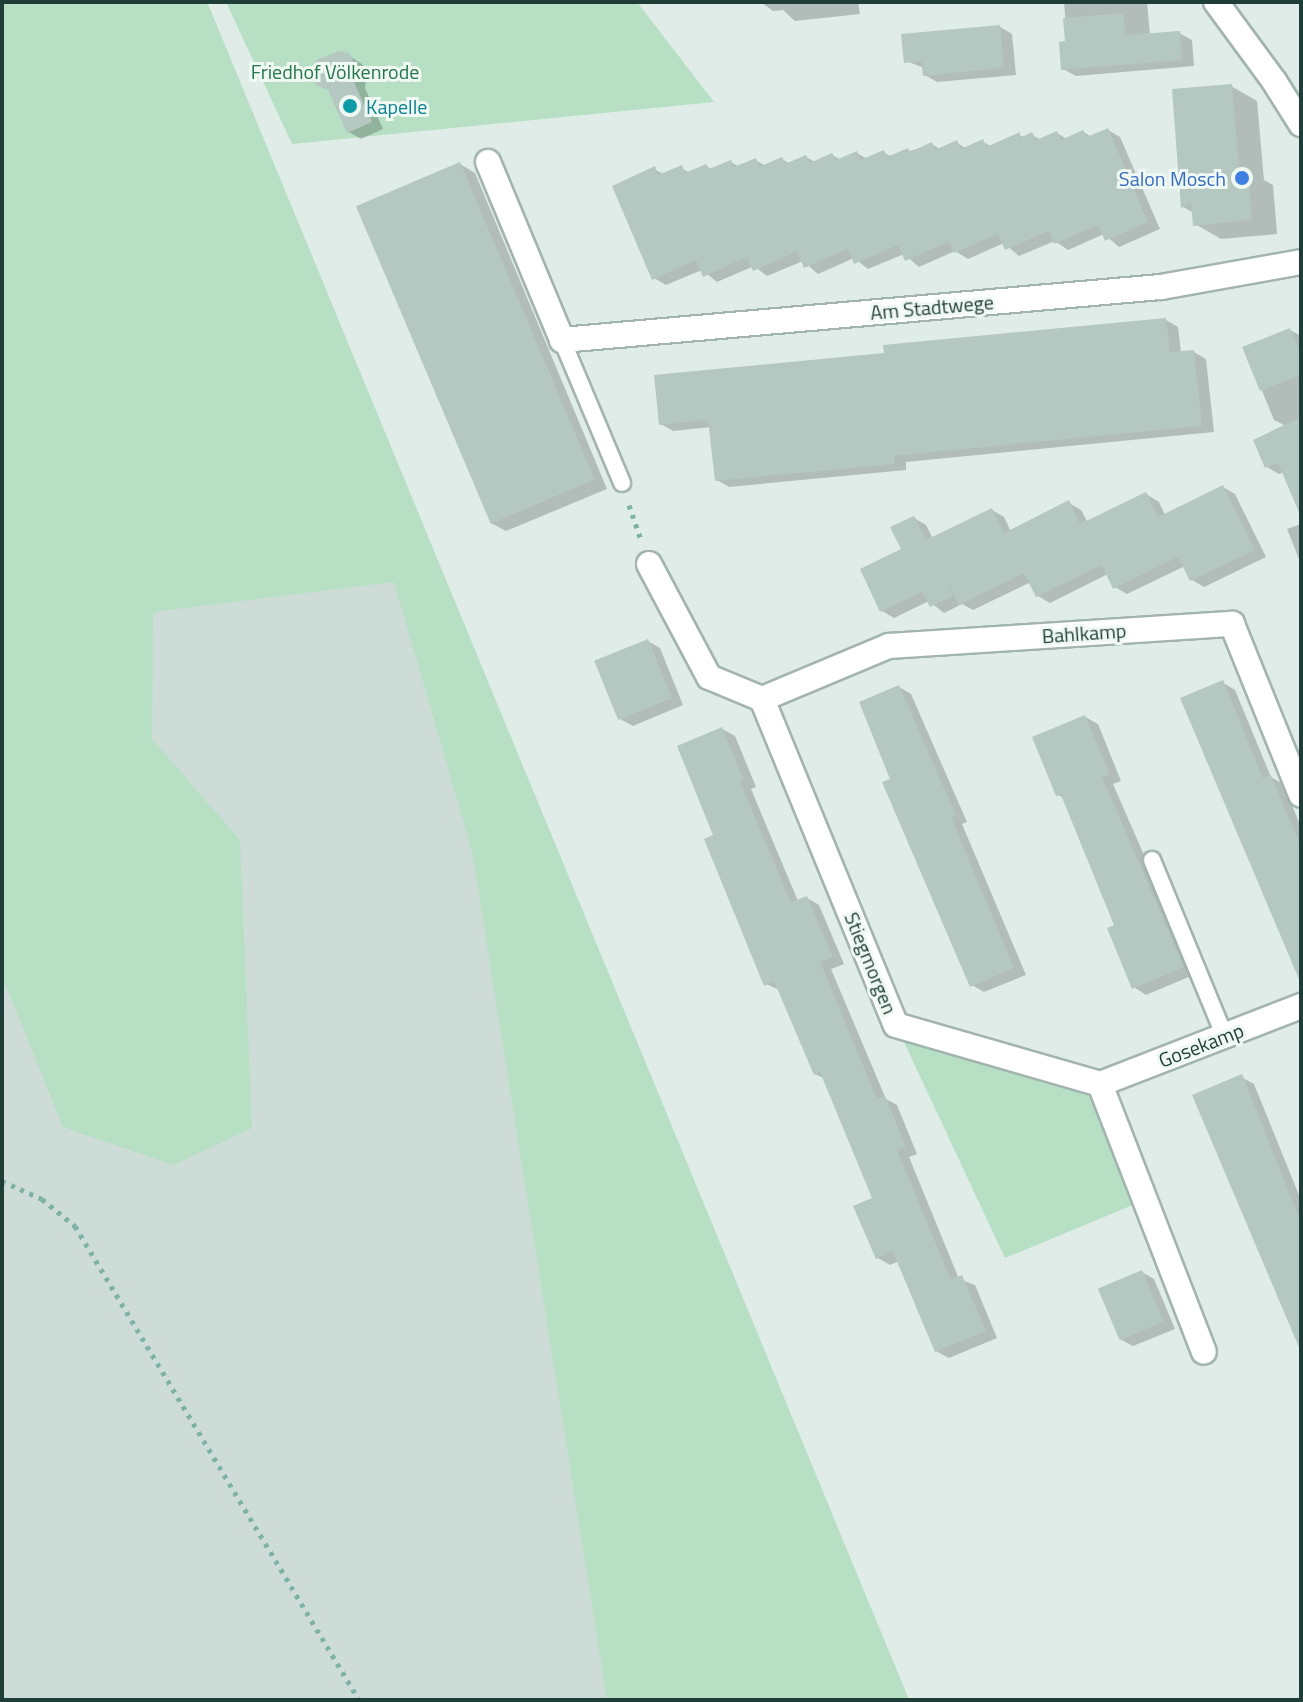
<!DOCTYPE html>
<html>
<head>
<meta charset="utf-8">
<style>
	body { margin:0 }
	#map { position:relative; width:1303px; height:1702px; overflow:hidden; background:#dfece7; font-family:"Titillium Web",sans-serif }
	div>[style] { position:absolute }
	[style*='--x'] { left:calc(var(--x)*1px); top:calc(var(--y)*1px); width:calc(var(--w)*1px); rotate:calc(var(--a)*1deg) }
	.built>* { inset:0; background:#cddcd6 }
	.green>* { inset:0; background:#b6dfc4 }
	.shadow>* { inset:0; background:#0003 }
	.building>* { inset:0; background:#b4c7c0; transform-origin:0 0 }
	.path>* { height:5px; margin-top:-2.5px; transform-origin:0; background:repeating-linear-gradient(90deg,#7db2a5 0 4px,transparent 0 10px) }
	.roads { filter:drop-shadow(2px 0 #a2b4af) drop-shadow(-2px 0 #a2b4af) drop-shadow(0 2px #a2b4af) drop-shadow(0 -2px #a2b4af) }
	.lane>* { height:16px; margin:-8px; padding:0 8px; transform-origin:8px; border-radius:8px; background:#fff }
	.street>* { height:24px; margin:-12px; padding:0 12px; transform-origin:12px; border-radius:12px; background:#fff }
	.secondary>* { height:24px; margin:-12px; padding:0 12px; transform-origin:12px; border-radius:12px; background:#fff }
	.dots>* { width:22px; height:22px; translate:-50% -50%; box-sizing:border-box; border:4px solid #f0f8f4; border-radius:50% }
	span { translate:-50% -50%; white-space:nowrap; text-align:center; line-height:1.15; -webkit-text-stroke:6px #f0f8f4; paint-order:stroke }
	.park-label { font-size:20px; color:#26774b }
	.culture-label { font-size:20px; color:#0d838f }
	.left { translate:0 -50%; text-align:left }
	.shop-label { font-size:20px; color:#366cbe }
	.right { translate:-100% -50%; text-align:right }
	.street-label { font-size:20px; color:#1f3d37 }
	.frame { position:absolute; inset:0; border:4px solid #1f3d37; pointer-events:none }
</style>
</head>
<body>
<div id="map">
	<div class="built">
		<i style="clip-path:polygon(2px 2px,207px 2px,909px 1700px,2px 1700px)"></i>
	</div>
	<div class="green">
		<i style="clip-path:polygon(2px 2px,207px 2px,909px 1700px,607px 1700px,472px 851px,394px 582px,153px 612px,152px 739px,240px 840px,252px 1128px,173px 1165px,63px 1127px,2px 976px)"></i>
		<i style="clip-path:polygon(226px 2px,637px 2px,714px 102px,292px 144px)"></i>
		<i style="clip-path:polygon(896px 1025px,1100px 1084px,1145px 1200px,1005px 1258px)"></i>
	</div>
	<div class="shadow">
		<i style="clip-path:polygon(761px 2px,858px 2px,860px 14px,795px 21px,783px 10px,773px 11px)"></i>
		<i style="clip-path:polygon(1064px 2px,1147px 2px,1150px 35px,1179px 33px,1192px 40px,1194px 66px,1076px 76px,1063px 69px,1067px 43px)"></i>
		<i style="clip-path:polygon(1000px 27px,1012px 34px,1016px 75px,937px 82px,925px 75px,924px 68px,906px 61px)"></i>
		<i style="clip-path:polygon(349px 56px,362px 64px,367px 74px,365px 88px,383px 129px,361px 139px,349px 132px,331px 91px)"></i>
		<i style="clip-path:polygon(1231px 86px,1257px 101px,1264px 180px,1273px 185px,1277px 234px,1221px 239px,1195px 224px,1194px 213px,1183px 207px)"></i>
		<i style="clip-path:polygon(1108px 130px,1120px 137px,1160px 229px,1119px 247px,1104px 234px,1068px 250px,1055px 241px,1019px 256px,1004px 243px,968px 259px,955px 251px,919px 267px,904px 254px,868px 269px,854px 258px,818px 274px,803px 261px,767px 276px,754px 266px,717px 282px,702px 270px,666px 285px,654px 278px,654px 169px,665px 175px,681px 168px,690px 173px,706px 166px,713px 170px,731px 162px,739px 167px,755px 160px,766px 166px,782px 159px,790px 164px,806px 157px,815px 162px,832px 155px,841px 160px,857px 153px,867px 159px,883px 152px,892px 157px,932px 144px,941px 150px,957px 143px,967px 149px,983px 142px,992px 147px,1019px 135px,1025px 138px,1032px 135px,1041px 140px,1057px 133px,1067px 139px,1083px 132px,1092px 137px)"></i>
		<i style="clip-path:polygon(460px 164px,475px 173px,607px 489px,506px 531px,491px 523px)"></i>
		<i style="clip-path:polygon(1166px 320px,1178px 327px,1181px 353px,1194px 352px,1206px 359px,1214px 432px,906px 462px,906px 470px,729px 487px,717px 480px,711px 427px,673px 431px,661px 424px,886px 355px)"></i>
		<i style="clip-path:polygon(1290px 330px,1301px 336px,1301px 512px,1284px 472px,1279px 474px,1267px 467px,1286px 426px,1274px 420px,1245px 349px)"></i>
		<i style="clip-path:polygon(1223px 487px,1235px 494px,1266px 557px,1204px 587px,1192px 580px,1185px 566px,1127px 594px,1115px 587px,1108px 574px,1050px 603px,1038px 596px,1031px 582px,973px 610px,962px 604px,944px 613px,929px 601px,894px 618px,882px 611px,914px 518px,926px 525px,933px 539px,992px 510px,1004px 517px,1011px 532px,1069px 503px,1081px 510px,1088px 523px,1146px 494px,1159px 502px,1165px 515px)"></i>
		<i style="clip-path:polygon(1301px 524px,1301px 564px,1287px 529px)"></i>
		<i style="clip-path:polygon(648px 641px,660px 648px,683px 705px,633px 726px,620px 719px)"></i>
		<i style="clip-path:polygon(1222px 682px,1235px 690px,1271px 777px,1283px 784px,1301px 827px,1301px 954px)"></i>
		<i style="clip-path:polygon(899px 687px,911px 694px,967px 822px,962px 824px,1026px 975px,984px 992px,972px 985px,893px 780px)"></i>
		<i style="clip-path:polygon(1085px 717px,1098px 724px,1121px 781px,1113px 784px,1196px 974px,1146px 995px,1134px 987px,1117px 926px,1065px 799px,1058px 795px)"></i>
		<i style="clip-path:polygon(722px 729px,735px 736px,756px 787px,751px 789px,798px 901px,807px 898px,819px 905px,844px 964px,831px 969px,886px 1099px,897px 1105px,917px 1154px,909px 1157px,959px 1279px,975px 1285px,997px 1338px,949px 1358px,936px 1351px,899px 1261px,890px 1265px,878px 1258px,875px 1199px,825px 1079px,815px 1074px,780px 990px,766px 984px,716px 836px)"></i>
		<i style="clip-path:polygon(1241px 1077px,1254px 1084px,1301px 1200px,1301px 1326px)"></i>
		<i style="clip-path:polygon(1142px 1272px,1154px 1279px,1175px 1329px,1133px 1346px,1120px 1339px)"></i>
	</div>
	<div class="building">
		<i style="clip-path:polygon(1124px 13px,1125px 35px,1180px 31px,1182px 60px,1061px 70px,1059px 42px,1065px 41px,1063px 18px)"></i>
		<i style="clip-path:polygon(1000px 25px,1004px 68px,923px 76px,921px 61px,904px 63px,901px 34px)"></i>
		<i style="clip-path:polygon(339px 51px,350px 54px,355px 66px,353px 80px,372px 122px,347px 133px,328px 90px,316px 85px,311px 71px,317px 60px)"></i>
		<i style="clip-path:polygon(1232px 84px,1239px 169px,1248px 168px,1252px 220px,1193px 226px,1191px 203px,1181px 208px,1172px 89px)"></i>
		<i style="clip-path:polygon(1108px 128px,1148px 222px,1105px 241px,1098px 225px,1054px 244px,1049px 231px,1005px 250px,998px 234px,954px 253px,949px 242px,905px 261px,898px 245px,854px 264px,848px 249px,804px 268px,797px 252px,753px 271px,747px 257px,703px 277px,696px 260px,652px 280px,612px 186px,655px 166px,658px 175px,682px 165px,685px 173px,706px 164px,709px 169px,731px 160px,734px 167px,756px 158px,759px 167px,782px 157px,785px 164px,806px 155px,810px 163px,832px 153px,836px 160px,857px 151px,860px 160px,884px 150px,887px 157px,908px 148px,910px 152px,932px 142px,935px 150px,957px 140px,961px 149px,983px 139px,986px 147px,1020px 132px,1020px 138px,1032px 132px,1036px 140px,1057px 131px,1061px 140px,1083px 130px,1087px 137px)"></i>
		<i style="left:460px;top:162px;width:345px;height:113px;rotate:67deg"></i>
		<i style="clip-path:polygon(1166px 318px,1170px 352px,1194px 350px,1202px 426px,894px 456px,895px 464px,715px 481px,708px 420px,659px 425px,654px 375px,884px 353px,883px 345px)"></i>
		<i style="clip-path:polygon(1290px 328px,1301px 354px,1301px 375px,1260px 391px,1242px 347px)"></i>
		<i style="clip-path:polygon(1301px 417px,1301px 517px,1278px 463px,1265px 468px,1253px 440px)"></i>
		<i style="clip-path:polygon(1223px 485px,1255px 550px,1190px 581px,1178px 557px,1113px 589px,1102px 565px,1036px 597px,1024px 573px,959px 605px,947px 580px,953px 596px,930px 607px,922px 592px,880px 612px,860px 569px,901px 549px,890px 527px,914px 516px,926px 540px,992px 508px,1004px 533px,1069px 500px,1080px 524px,1146px 492px,1158px 517px)"></i>
		<i style="left:648px;top:639px;width:64px;height:58px;rotate:68deg"></i>
		<i style="clip-path:polygon(1223px 680px,1263px 778px,1271px 775px,1301px 847px,1301px 984px,1180px 698px)"></i>
		<i style="clip-path:polygon(899px 685px,956px 815px,951px 817px,1014px 968px,970px 987px,882px 782px,890px 779px,859px 702px)"></i>
		<i style="clip-path:polygon(1085px 715px,1110px 774px,1102px 777px,1184px 967px,1132px 989px,1107px 928px,1114px 925px,1061px 795px,1056px 796px,1032px 737px)"></i>
		<i style="clip-path:polygon(722px 727px,744px 780px,740px 782px,791px 902px,807px 896px,833px 957px,820px 962px,877px 1099px,885px 1096px,906px 1147px,897px 1150px,951px 1280px,962px 1275px,986px 1331px,935px 1352px,893px 1252px,876px 1259px,853px 1206px,872px 1198px,820px 1072px,814px 1075px,774px 981px,764px 986px,704px 839px,713px 835px,677px 746px)"></i>
		<i style="clip-path:polygon(1242px 1074px,1301px 1222px,1301px 1352px,1192px 1095px)"></i>
		<i style="left:1142px;top:1270px;width:56px;height:48px;rotate:67deg"></i>
	</div>
	<div class="path">
		<i style="--x:629;--y:505;--w:34;--a:71"></i>
		<i style="--x:2;--y:1181;--w:44;--a:24.2"></i>
		<i style="--x:42;--y:1199;--w:43;--a:39.3"></i>
		<i style="--x:75;--y:1226;--w:553;--a:59.07"></i>
	</div>
	<div class="roads">
		<div class="lane">
			<i style="--x:562;--y:340;--w:155;--a:67.2"></i>
			<i style="--x:1152;--y:860;--w:191;--a:67.6"></i>
		</div>
		<div class="street">
			<i style="--x:488;--y:162;--w:193;--a:67.4"></i>
			<i style="--x:562;--y:340;--w:601;--a:-5.06"></i>
			<i style="--x:1161;--y:287;--w:142;--a:-10.1"></i>
			<i style="--x:649;--y:564;--w:128;--a:62"></i>
			<i style="--x:709;--y:677;--w:57;--a:22.5"></i>
			<i style="--x:762;--y:699;--w:352;--a:67.7"></i>
			<i style="--x:896;--y:1025;--w:212;--a:16.1"></i>
			<i style="--x:1100;--y:1084;--w:287;--a:68.8"></i>
			<i style="--x:762;--y:699;--w:138;--a:-22.7"></i>
			<i style="--x:889;--y:646;--w:344;--a:-3.7"></i>
			<i style="--x:1232;--y:624;--w:184;--a:68"></i>
			<i style="--x:1100;--y:1084;--w:216;--a:-21.2"></i>
		</div>
		<div class="secondary">
			<i style="--x:1216;--y:2;--w:98;--a:53.7"></i>
			<i style="--x:1274;--y:81;--w:51;--a:57.9"></i>
		</div>
	</div>
	<div class="dots">
		<i style="left:350px;top:106px;background:#0f9aa8"></i>
		<i style="left:1242px;top:178px;background:#3f7fe0"></i>
	</div>
	<div class="park-label">
		<span style="left:335px;top:71px">Friedhof Völkenrode</span>
	</div>
	<div class="culture-label">
		<span class="left" style="left:366px;top:106px">Kapelle</span>
	</div>
	<div class="shop-label">
		<span class="right" style="left:1226px;top:178px">Salon Mosch</span>
	</div>
	<div class="street-label">
		<span style="left:932px;top:307px;rotate:-5deg">Am Stadtwege</span>
		<span style="left:1084px;top:633px;rotate:-4deg">Bahlkamp</span>
		<span style="left:871px;top:963px;rotate:68deg">Stiegmorgen</span>
		<span style="left:1201px;top:1045px;rotate:-21deg">Gosekamp</span>
	</div>
	<div class="frame"></div>
</div>
</body>
</html>
